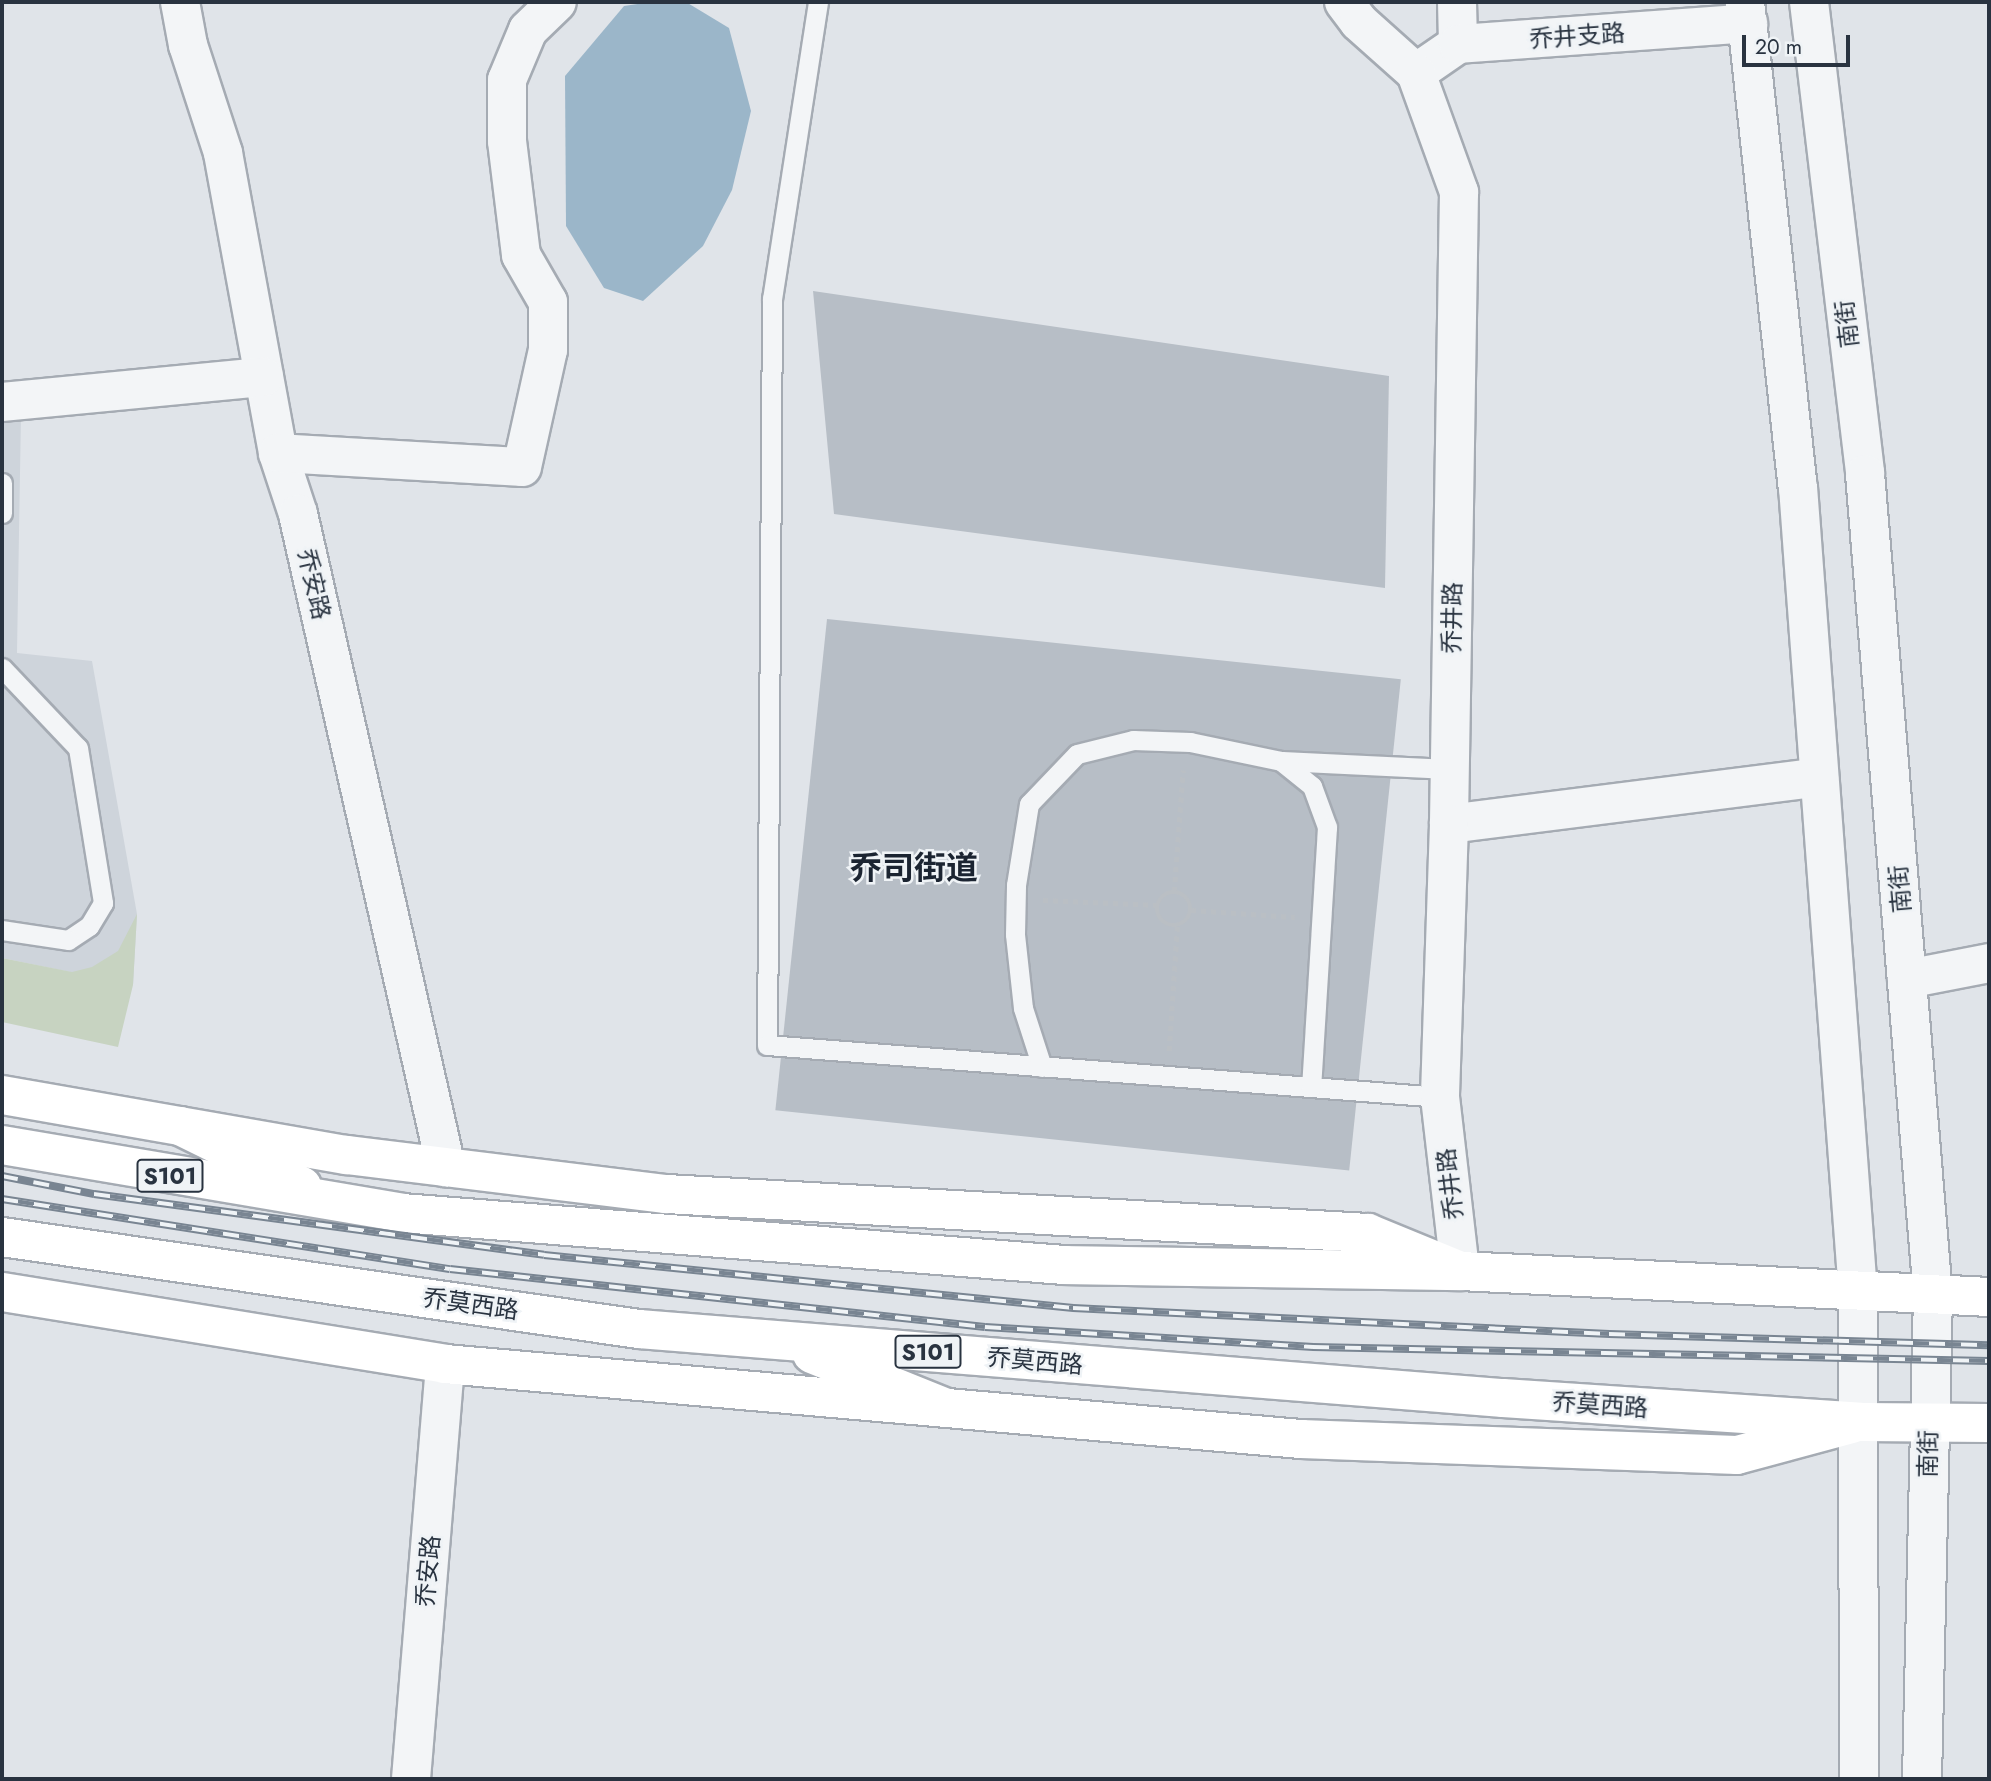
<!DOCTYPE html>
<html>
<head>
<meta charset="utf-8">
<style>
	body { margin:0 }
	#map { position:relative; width:1991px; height:1781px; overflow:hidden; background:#e0e4e9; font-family:Jost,"Noto Sans SC",sans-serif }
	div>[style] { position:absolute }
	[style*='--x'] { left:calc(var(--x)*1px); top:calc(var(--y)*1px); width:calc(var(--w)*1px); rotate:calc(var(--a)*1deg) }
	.built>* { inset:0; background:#ced4db }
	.green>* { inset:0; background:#c7d3c1 }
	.water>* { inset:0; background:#9bb6c9 }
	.building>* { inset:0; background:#b7bec6; transform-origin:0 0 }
	.path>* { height:4.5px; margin-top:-2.25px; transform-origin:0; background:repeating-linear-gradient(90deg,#babfc4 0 5px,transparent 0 10px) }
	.path>.ring { margin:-2.25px; padding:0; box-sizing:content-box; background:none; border:4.5px solid #babfc4; border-radius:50% }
	.roads { filter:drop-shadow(2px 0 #a5abb3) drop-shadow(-2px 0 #a5abb3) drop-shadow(0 2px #a5abb3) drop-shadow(0 -2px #a5abb3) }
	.service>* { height:19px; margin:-9.5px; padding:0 9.5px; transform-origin:9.5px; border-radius:9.5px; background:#f3f5f7 }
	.minor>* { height:38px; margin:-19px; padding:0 19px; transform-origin:19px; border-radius:19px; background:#f3f5f7 }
	.tertiary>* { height:38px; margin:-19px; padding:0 19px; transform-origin:19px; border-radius:19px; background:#f3f5f7 }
	.secondary>* { height:38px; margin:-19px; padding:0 19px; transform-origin:19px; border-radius:19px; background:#fff }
	.primary>* { height:38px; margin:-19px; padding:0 19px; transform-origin:19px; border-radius:19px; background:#fff }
	.rail>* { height:8px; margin-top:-4px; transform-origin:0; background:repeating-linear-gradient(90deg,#eff3f6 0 16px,#798592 0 32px); box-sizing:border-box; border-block:2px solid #798592 }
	span { translate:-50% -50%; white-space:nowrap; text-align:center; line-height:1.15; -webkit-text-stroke:5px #eff3f6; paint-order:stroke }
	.shield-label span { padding:2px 5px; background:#eff3f6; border:2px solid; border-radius:5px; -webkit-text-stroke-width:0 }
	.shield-label { font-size:23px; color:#293340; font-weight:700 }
	.street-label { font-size:24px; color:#293340 }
	.district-label { font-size:32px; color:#1b2431; font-weight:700 }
	.frame { position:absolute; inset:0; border:4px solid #293340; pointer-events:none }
	.scale { position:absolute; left:1742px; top:35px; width:108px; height:32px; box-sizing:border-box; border:4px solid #293340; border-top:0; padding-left:9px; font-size:21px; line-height:24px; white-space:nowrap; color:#293340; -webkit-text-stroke:5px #eff3f6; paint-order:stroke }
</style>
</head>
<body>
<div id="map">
	<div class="built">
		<i style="clip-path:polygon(2px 413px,21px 414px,17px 653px,92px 661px,137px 914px,133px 985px,2px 958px)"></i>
	</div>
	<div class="green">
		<i style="clip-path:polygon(137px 914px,133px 985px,118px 1047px,2px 1022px,2px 958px,72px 972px,92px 967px,118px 951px)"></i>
	</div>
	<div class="water">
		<i style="clip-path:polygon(651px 2px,686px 2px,729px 28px,751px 111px,732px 190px,703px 246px,643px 301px,604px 288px,566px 226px,565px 76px,624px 6px)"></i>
	</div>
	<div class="building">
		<i style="clip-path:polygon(813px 291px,1389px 376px,1385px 588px,834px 514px)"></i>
		<i style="left:827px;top:619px;width:577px;height:494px;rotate:6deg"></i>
	</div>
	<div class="path">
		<i style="--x:1174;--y:892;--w:122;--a:-85.8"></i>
		<i class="ring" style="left:1157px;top:892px;width:29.5px;height:29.5px"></i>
		<i style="--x:1043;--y:900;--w:115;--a:2.5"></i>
		<i style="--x:1191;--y:910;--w:104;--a:3.9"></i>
		<i style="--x:1169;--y:1051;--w:125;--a:-86.3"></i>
	</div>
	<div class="roads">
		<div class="service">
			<i style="--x:818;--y:2;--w:300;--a:98.8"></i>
			<i style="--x:772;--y:298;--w:747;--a:90.38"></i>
			<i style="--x:767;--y:1045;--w:675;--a:4.42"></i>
			<i style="--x:2;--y:483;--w:30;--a:90"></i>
			<i style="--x:2;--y:668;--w:110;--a:46.5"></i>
			<i style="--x:78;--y:748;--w:157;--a:80.8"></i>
			<i style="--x:103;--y:903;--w:27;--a:121"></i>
			<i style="--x:89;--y:926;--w:25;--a:146"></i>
			<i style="--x:68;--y:940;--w:67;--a:-171.4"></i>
			<i style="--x:1281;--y:761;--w:169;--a:2.7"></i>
			<i style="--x:1042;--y:1067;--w:62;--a:-107.9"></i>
			<i style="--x:1023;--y:1008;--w:74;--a:-96.2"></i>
			<i style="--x:1015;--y:934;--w:49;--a:-88.8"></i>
			<i style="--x:1016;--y:885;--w:82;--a:-80.9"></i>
			<i style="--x:1029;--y:804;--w:69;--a:-46.2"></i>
			<i style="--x:1077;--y:754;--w:58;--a:-14"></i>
			<i style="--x:1133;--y:740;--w:57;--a:2"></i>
			<i style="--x:1190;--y:742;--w:93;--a:11.8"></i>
			<i style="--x:1281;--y:761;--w:40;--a:39"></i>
			<i style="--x:1312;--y:786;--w:44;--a:69.9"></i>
			<i style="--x:1327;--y:827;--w:260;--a:93.5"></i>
		</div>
		<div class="minor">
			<i style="--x:180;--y:2;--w:44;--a:79.5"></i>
			<i style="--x:188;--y:45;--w:114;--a:72"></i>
			<i style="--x:223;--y:153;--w:305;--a:79.6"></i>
			<i style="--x:278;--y:453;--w:64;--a:71.8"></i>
			<i style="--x:298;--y:514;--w:670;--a:77.23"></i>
			<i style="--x:1457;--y:2;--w:42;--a:88.6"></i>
			<i style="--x:1416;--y:73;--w:51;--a:-34.6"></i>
			<i style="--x:1458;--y:44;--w:291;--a:-4.1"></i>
			<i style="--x:2;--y:402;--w:263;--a:-5.5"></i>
			<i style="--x:278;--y:453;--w:244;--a:3.3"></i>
			<i style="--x:522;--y:467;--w:120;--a:-77.5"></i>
			<i style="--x:548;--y:350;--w:48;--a:-90"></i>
			<i style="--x:548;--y:302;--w:54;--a:-119.9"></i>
			<i style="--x:521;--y:255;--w:115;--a:-97"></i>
			<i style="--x:507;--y:141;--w:61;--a:-90"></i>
			<i style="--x:507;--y:80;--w:54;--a:-67.2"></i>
			<i style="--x:528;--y:30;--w:40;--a:-44"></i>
			<i style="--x:1449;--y:824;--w:373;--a:-7.2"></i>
			<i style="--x:1907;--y:979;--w:84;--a:-11"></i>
		</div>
		<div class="tertiary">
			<i style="--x:1344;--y:2;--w:25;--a:53"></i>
			<i style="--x:1359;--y:22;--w:76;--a:41.8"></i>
			<i style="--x:1416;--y:73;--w:127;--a:70.1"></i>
			<i style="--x:1459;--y:192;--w:632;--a:90.91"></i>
			<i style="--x:1449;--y:824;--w:273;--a:91.9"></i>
			<i style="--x:1440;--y:1097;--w:175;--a:83.4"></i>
			<i style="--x:1745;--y:2;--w:488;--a:83.8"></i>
			<i style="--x:1798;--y:487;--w:807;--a:85.74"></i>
			<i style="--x:1858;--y:1292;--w:487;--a:89.9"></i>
			<i style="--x:1809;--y:2;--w:475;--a:83.2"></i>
			<i style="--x:1865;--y:474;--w:824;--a:85.27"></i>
			<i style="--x:1933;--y:1295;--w:484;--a:91.3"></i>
			<i style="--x:411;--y:1779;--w:416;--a:-85.3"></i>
		</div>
		<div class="secondary">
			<i style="--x:2;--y:1095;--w:350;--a:9.9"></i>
			<i style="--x:347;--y:1155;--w:321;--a:7"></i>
			<i style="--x:666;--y:1194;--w:703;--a:3.18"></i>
			<i style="--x:1368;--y:1233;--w:97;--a:22.3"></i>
			<i style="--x:2;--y:1292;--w:449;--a:9.2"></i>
			<i style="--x:445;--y:1364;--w:859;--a:5.01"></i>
			<i style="--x:1301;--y:1439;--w:436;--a:2.1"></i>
			<i style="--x:1737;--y:1455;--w:119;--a:-15.1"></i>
		</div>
		<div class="primary">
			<i style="--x:180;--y:1126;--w:136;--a:26.2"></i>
			<i style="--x:2;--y:1145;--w:406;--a:9.6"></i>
			<i style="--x:402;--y:1213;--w:664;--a:4.49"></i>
			<i style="--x:1064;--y:1265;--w:396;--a:0.9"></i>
			<i style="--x:1460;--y:1271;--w:530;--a:2.81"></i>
			<i style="--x:2;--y:1237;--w:644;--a:8.22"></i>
			<i style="--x:639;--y:1329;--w:867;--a:4.57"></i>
			<i style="--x:1503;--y:1398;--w:358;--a:3.8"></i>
			<i style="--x:1860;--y:1422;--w:129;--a:0.4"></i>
			<i style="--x:812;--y:1354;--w:144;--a:21.9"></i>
		</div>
	</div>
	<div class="rail">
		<i style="--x:2;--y:1176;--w:94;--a:11.1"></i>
		<i style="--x:94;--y:1194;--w:454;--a:7.7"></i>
		<i style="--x:544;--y:1255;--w:532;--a:5.72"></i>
		<i style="--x:1073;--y:1308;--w:537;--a:2.78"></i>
		<i style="--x:1609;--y:1334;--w:380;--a:1.7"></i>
		<i style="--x:2;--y:1199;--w:453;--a:8.9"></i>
		<i style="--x:450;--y:1269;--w:538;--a:6.19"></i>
		<i style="--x:985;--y:1327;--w:329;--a:3.5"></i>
		<i style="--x:1313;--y:1347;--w:676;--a:1.19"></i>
	</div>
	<div class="shield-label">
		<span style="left:170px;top:1176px">S101</span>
		<span style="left:928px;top:1352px">S101</span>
	</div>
	<div class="street-label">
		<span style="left:1577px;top:36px;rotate:-4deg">乔井支路</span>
		<span style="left:1847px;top:324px;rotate:-97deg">南街</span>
		<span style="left:314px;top:584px;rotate:77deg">乔安路</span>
		<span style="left:1452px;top:618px;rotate:-89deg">乔井路</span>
		<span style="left:1900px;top:889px;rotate:-95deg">南街</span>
		<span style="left:1450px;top:1184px;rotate:-97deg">乔井路</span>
		<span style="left:471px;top:1304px;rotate:8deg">乔莫西路</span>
		<span style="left:1035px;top:1361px;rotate:5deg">乔莫西路</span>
		<span style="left:1600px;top:1405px;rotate:4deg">乔莫西路</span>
		<span style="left:1928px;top:1454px;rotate:-89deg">南街</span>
		<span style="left:428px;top:1571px;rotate:-85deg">乔安路</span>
	</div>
	<div class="district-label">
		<span style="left:914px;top:868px">乔司街道</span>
	</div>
	<div class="frame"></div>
	<div class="scale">20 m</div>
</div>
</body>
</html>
